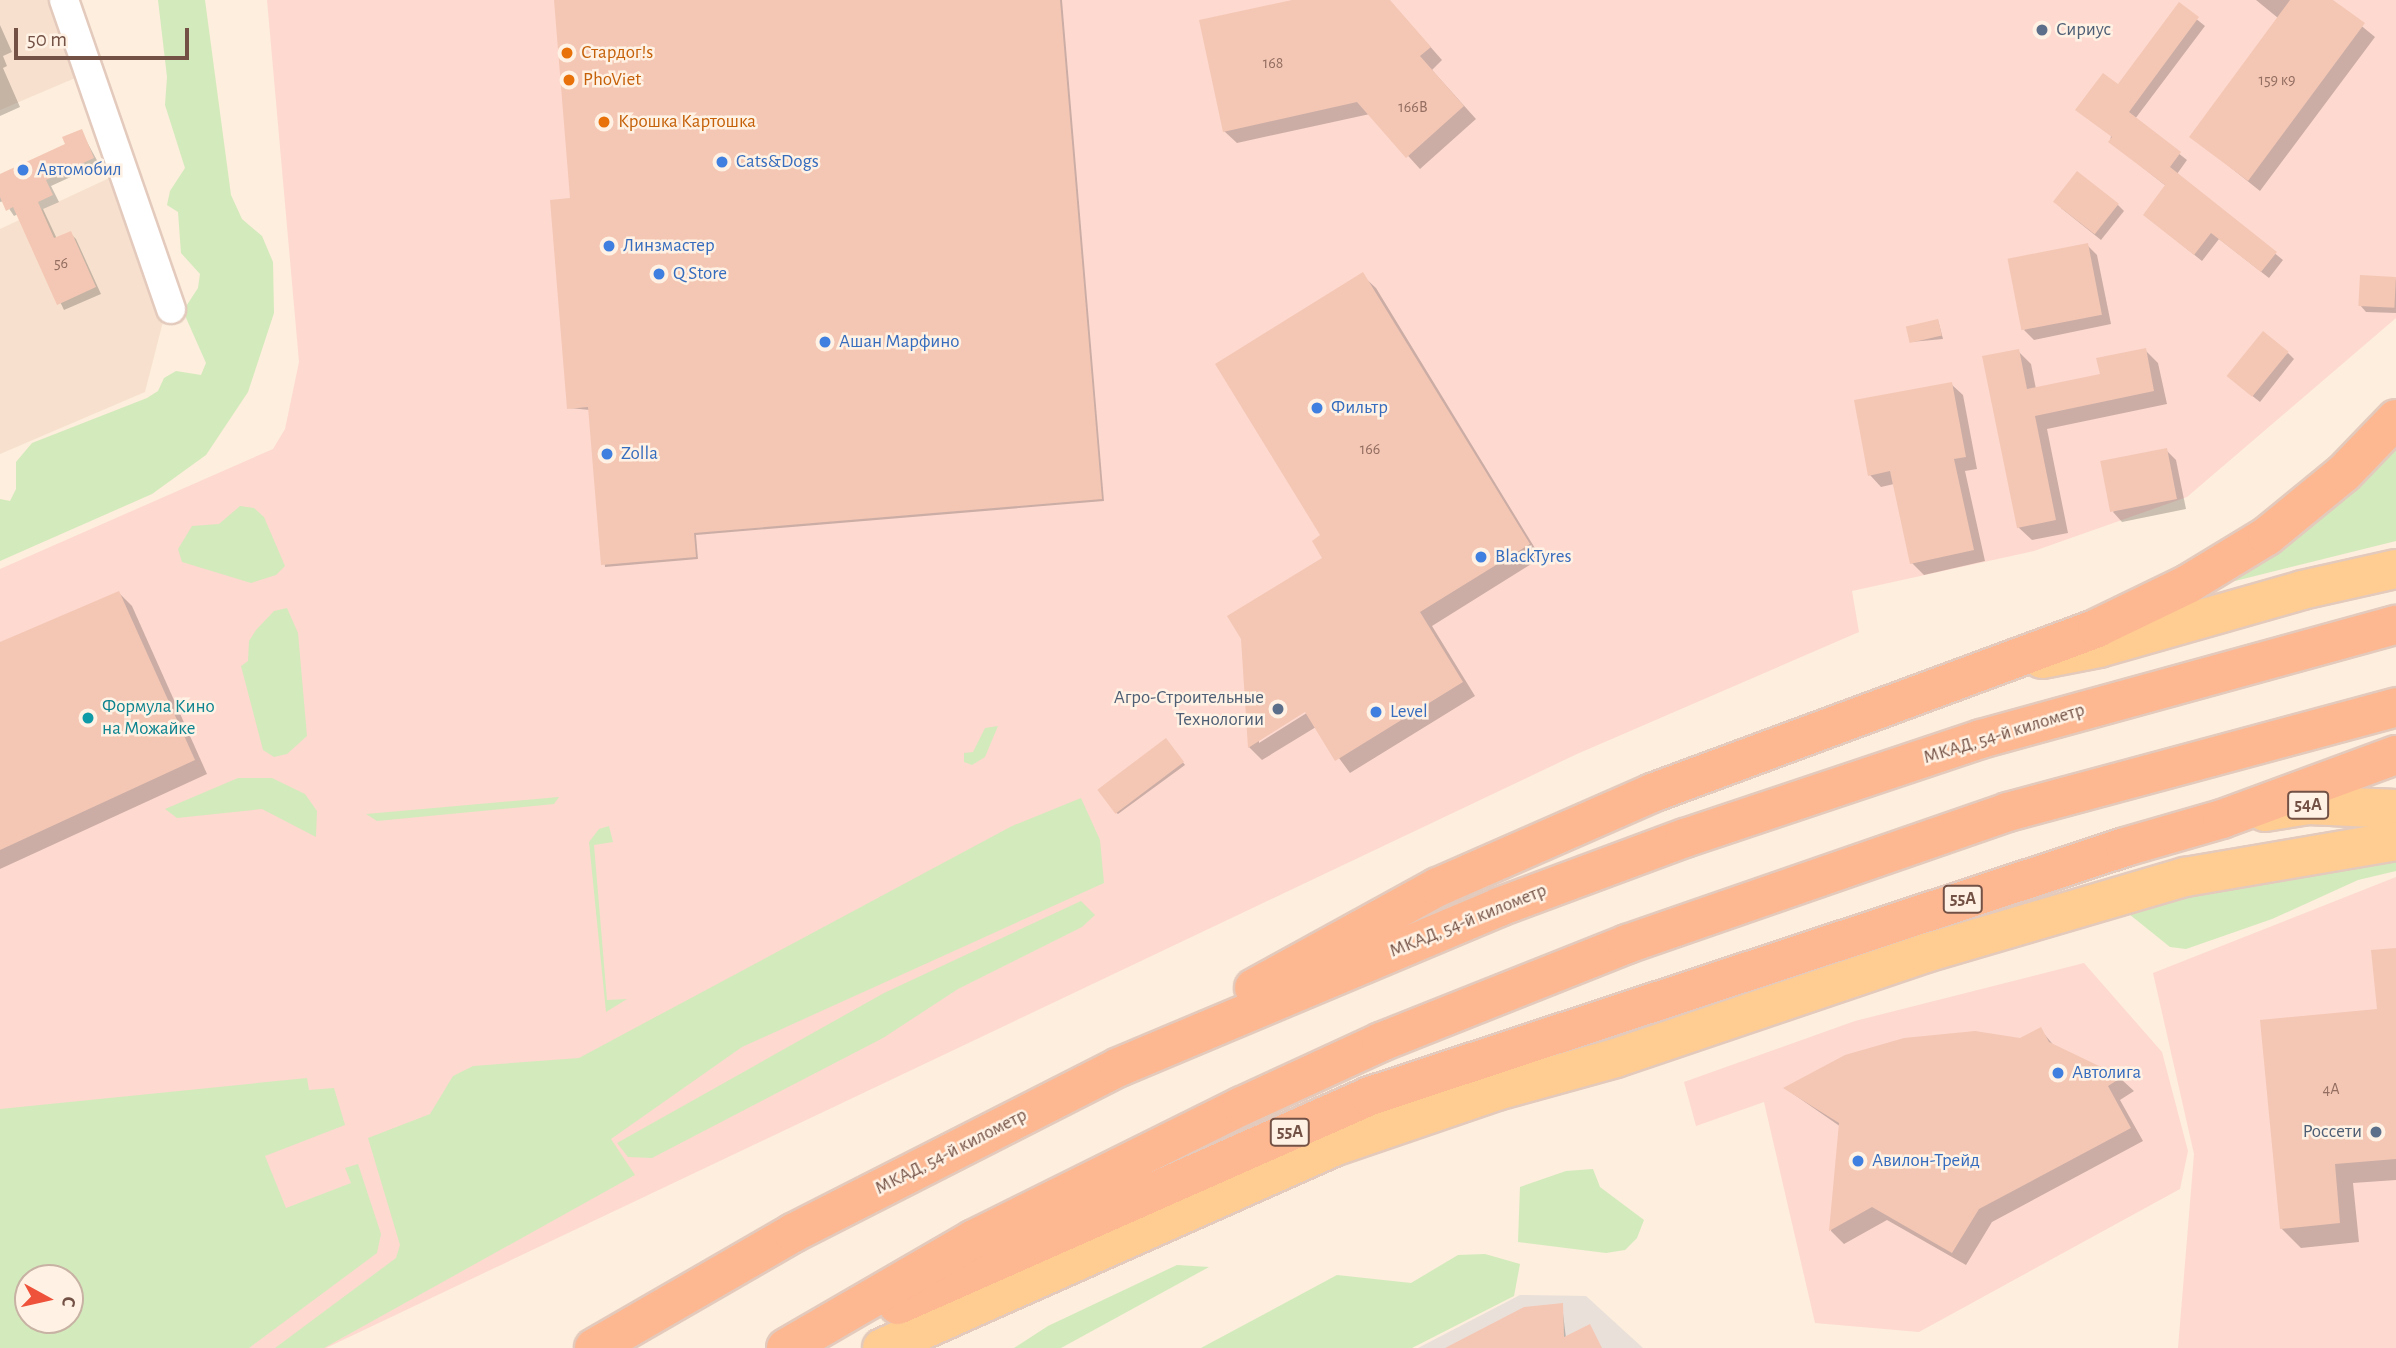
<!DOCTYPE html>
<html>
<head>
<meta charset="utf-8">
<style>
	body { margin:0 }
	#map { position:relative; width:2396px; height:1348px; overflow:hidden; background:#fdeedd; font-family:"Alegreya Sans",sans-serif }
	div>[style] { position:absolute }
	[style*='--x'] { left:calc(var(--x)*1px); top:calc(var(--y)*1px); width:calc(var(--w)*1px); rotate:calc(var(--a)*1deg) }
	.residential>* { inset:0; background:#f7e1ce }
	.commercial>* { inset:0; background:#fed9d0 }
	.industrial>* { inset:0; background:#eae0da }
	.green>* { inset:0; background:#d3eabc }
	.shadow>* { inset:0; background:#0003 }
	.building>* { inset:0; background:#f4c7b4; transform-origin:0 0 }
	.roads { filter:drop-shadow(2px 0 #e3cabc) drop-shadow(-2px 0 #e3cabc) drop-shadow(0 2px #e3cabc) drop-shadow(0 -2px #e3cabc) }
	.minor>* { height:28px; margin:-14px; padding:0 14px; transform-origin:14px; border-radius:14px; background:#fff }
	.primary>* { height:38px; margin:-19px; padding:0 19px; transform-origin:19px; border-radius:19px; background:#ffcc92 }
	.trunk>* { height:38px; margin:-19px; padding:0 19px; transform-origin:19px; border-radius:19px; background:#fdb791 }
	.dots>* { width:19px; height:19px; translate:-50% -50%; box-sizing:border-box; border:4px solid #fff2e4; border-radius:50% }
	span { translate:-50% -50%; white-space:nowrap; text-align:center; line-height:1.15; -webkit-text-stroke:5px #fff2e4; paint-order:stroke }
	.number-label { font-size:16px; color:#936e61 }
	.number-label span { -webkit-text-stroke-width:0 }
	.shield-label span { padding:2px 5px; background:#fff2e4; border:2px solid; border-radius:5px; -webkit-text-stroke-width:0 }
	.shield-label { font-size:18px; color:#735145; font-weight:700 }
	.service-label { font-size:19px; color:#4e5e75 }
	.left { translate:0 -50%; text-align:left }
	.right { translate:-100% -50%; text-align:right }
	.food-label { font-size:19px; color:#c56008 }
	.shop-label { font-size:19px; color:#366cbe }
	.culture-label { font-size:19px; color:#0d838f }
	.street-label { font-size:19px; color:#735145 }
	.north { position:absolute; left:14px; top:1264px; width:70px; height:70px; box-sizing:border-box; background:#fff2e4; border:2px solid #c7b2a4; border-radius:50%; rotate:98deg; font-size:19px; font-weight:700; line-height:28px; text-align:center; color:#735145 }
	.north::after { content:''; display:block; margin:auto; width:24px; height:32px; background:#ee523b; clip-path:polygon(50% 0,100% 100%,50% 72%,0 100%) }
	.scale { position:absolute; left:14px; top:28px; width:175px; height:32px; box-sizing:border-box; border:4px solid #735145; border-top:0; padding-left:9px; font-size:21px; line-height:24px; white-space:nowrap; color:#735145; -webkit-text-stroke:5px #fff2e4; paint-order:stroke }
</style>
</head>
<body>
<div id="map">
	<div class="residential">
		<i style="clip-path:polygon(0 0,54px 0,80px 76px,0 110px)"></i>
		<i style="clip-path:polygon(120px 173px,166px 310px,145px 392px,0 454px,0 229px)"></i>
	</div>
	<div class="commercial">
		<i style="clip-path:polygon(evenodd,267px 0,2396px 0,2396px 318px,2187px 497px,2034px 551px,1852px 591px,1859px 632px,1577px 754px,326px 1348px,0 1348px,0 569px,273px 449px,285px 429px,299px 362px,267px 0,28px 1278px,70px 1278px,70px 1320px,28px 1320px,28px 1278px)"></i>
		<i style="clip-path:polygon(2396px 877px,2396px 1348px,2178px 1348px,2194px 1154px,2153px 973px)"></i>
		<i style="clip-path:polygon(2084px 963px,2162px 1052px,2188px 1151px,2180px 1189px,1919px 1332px,1815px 1323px,1764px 1102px,1696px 1126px,1684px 1082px,1855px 1021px)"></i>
	</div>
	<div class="industrial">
		<i style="clip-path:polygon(1520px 1295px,1586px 1296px,1643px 1348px,1418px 1348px)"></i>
	</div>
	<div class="green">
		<i style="clip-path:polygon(158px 0,205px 0,231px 195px,242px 219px,262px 236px,273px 262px,274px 313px,248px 392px,206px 455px,152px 494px,0 561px,0 499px,10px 501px,16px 489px,16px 462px,32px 443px,147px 398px,158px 391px,164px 378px,176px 371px,201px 375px,206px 363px,183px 311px,198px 288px,200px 274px,181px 253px,178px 212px,167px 205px,170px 191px,185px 168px,165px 105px,167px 77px)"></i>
		<i style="clip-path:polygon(2396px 436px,2396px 541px,2235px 581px,2229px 573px)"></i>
		<i style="clip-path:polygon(240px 506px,254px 508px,264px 517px,285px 566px,276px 575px,251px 583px,182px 562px,178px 549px,192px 526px,219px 524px)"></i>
		<i style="clip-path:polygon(287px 608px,298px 633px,307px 736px,287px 754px,274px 757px,263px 750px,241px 666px,248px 661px,249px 641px,256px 630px,274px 611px)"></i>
		<i style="clip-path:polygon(998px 726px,985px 757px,972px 765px,964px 762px,964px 753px,973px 752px,985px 728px)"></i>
		<i style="clip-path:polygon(238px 778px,272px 778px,305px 794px,317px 811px,316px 837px,262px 809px,177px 818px,165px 809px)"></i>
		<i style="clip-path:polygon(559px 797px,554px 804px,377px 821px,366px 814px)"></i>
		<i style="clip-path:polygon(1081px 798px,1100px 840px,1104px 883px,742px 1047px,611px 1139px,635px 1175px,324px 1348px,275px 1348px,396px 1258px,400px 1245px,368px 1138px,430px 1114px,453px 1076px,473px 1066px,579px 1058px,1012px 826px)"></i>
		<i style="clip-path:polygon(609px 826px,613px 842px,594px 845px,607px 1000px,627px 999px,606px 1012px,589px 842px,599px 829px)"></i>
		<i style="clip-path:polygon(2396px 858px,2396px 871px,2358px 880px,2272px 919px,2186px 949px,2170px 947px,2129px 914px,2204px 890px)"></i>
		<i style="clip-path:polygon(1081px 901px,1095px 915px,1082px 927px,958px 989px,883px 1038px,652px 1158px,628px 1157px,617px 1143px,884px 993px)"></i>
		<i style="clip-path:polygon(evenodd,307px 1078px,309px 1090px,334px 1088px,345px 1125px,265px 1156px,286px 1208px,351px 1183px,345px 1168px,358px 1164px,381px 1234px,377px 1253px,249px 1348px,0 1348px,0 1109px,307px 1078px,70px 1278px,70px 1320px,28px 1320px,28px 1278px,70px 1278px)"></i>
		<i style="clip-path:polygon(1593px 1169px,1600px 1187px,1644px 1220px,1637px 1238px,1625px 1250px,1606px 1253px,1518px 1242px,1520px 1187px,1566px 1171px)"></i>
		<i style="clip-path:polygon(1485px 1254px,1520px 1264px,1514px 1296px,1412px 1348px,1201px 1348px,1337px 1275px,1411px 1283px,1458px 1255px)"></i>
		<i style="clip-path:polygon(1177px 1265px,1209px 1267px,1061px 1348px,1014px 1348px,1048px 1326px)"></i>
	</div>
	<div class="shadow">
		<i style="clip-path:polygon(556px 0,1062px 0,1104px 501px,696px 535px,698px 559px,605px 567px,590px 410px,569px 408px,572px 200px)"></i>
		<i style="clip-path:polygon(1296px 0,1389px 0,1442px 60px,1432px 70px,1476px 119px,1420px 169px,1370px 114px,1237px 143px,1224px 131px)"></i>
		<i style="clip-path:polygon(2256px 0,2330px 0,2375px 37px,2260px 191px,2191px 136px,2278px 18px)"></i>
		<i style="clip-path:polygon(2179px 5px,2205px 26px,2135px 119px,2187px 160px,2177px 174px,2283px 260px,2269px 278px,2219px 239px,2202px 261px,2152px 221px,2166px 186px,2110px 142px,2119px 87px)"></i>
		<i style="clip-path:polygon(0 25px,12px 52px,3px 56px,7px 66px,3px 68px,20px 107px,0 116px)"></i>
		<i style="clip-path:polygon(81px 131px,99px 164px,51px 186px,59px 202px,43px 209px,57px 239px,70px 233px,76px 239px,101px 294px,64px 310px,18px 214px,14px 216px,4px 201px,0 202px,0 176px,67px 145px)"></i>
		<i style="clip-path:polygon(2118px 205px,2124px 211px,2101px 240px,2061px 208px)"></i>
		<i style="clip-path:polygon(2087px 245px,2097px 255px,2111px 324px,2034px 340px,2024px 330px)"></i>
		<i style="clip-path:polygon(evenodd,1362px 275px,1376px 288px,1541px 558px,1432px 626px,1475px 696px,1350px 773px,1316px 727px,1262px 760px,1249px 747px,1325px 558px,1323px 536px,1362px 275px,1312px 706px,1313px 709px,1259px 743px,1259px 739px,1312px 706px)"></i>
		<i style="clip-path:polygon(2396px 279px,2396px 313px,2366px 312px,2360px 305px)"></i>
		<i style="clip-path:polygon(1938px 320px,1943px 339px,1911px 342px)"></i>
		<i style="clip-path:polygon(2145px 350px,2158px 363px,2167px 404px,2047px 429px,2068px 533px,2032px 540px,2018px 527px,2018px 351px,2031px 364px,2036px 389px,2102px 376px)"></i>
		<i style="clip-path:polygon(2288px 353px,2294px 359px,2260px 402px,2236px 383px)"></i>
		<i style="clip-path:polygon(1951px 384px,1963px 395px,1977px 469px,1965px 471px,1985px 561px,1924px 575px,1912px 563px,1894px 484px,1881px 487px,1870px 475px)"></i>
		<i style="clip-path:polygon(2166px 450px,2176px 460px,2186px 509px,2122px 522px,2113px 512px)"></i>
		<i style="clip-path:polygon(119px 593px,132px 606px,207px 774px,0 869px,0 644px)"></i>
		<i style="clip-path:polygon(1168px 743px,1185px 765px,1118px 814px,1115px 812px)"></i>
		<i style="clip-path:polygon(2396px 950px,2396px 1180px,2353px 1183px,2359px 1242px,2301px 1248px,2281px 1228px,2379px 1011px)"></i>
		<i style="clip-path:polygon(2040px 1029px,2056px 1048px,2121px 1079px,2134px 1091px,2120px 1100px,2143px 1141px,1992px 1222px,1966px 1265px,1887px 1220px,1844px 1244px,1831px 1231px,1841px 1127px,1786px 1089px,2020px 1040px)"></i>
		<i style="clip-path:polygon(1562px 1305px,1566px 1338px,1602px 1348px,1449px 1348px)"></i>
	</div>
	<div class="building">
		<i style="clip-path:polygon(554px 0,1060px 0,1102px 499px,694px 533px,696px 557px,601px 565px,588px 407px,567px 409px,550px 200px,570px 198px)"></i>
		<i style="clip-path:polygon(1292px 0,1390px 0,1431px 47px,1420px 56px,1464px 106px,1406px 158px,1357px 102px,1223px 132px,1199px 20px)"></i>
		<i style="clip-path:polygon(2290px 0,2333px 0,2365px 23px,2248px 181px,2189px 137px)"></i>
		<i style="clip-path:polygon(2179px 2px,2199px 17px,2129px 112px,2181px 152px,2170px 167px,2277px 252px,2261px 272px,2211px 233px,2194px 255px,2143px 215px,2165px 185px,2108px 142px,2112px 137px,2075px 110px,2103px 73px,2118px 84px)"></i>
		<i style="clip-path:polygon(82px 129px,94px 158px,46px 180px,53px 195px,38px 202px,54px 238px,71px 231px,96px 287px,57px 305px,13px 207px,6px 211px,0 197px,0 174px,65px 144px,62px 137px)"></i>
		<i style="left:2077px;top:171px;width:53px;height:39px;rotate:38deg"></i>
		<i style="left:2088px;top:243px;width:73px;height:82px;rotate:79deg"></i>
		<i style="clip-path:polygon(1363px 272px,1530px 544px,1420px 612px,1463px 682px,1335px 761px,1305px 712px,1248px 748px,1241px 639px,1227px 616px,1322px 558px,1312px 541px,1320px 535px,1215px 364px)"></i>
		<i style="left:2360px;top:275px;width:36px;height:31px;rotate:3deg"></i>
		<i style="left:1938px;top:319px;width:17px;height:33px;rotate:77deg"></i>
		<i style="left:2263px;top:331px;width:33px;height:58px;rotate:39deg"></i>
		<i style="clip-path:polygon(2146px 348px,2154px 391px,2035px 416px,2056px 520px,2017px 528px,1982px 356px,2019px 349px,2027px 389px,2100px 374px,2096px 358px)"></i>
		<i style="clip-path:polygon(1952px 382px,1966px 457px,1954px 459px,1974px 550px,1910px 564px,1890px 471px,1868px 476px,1854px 400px)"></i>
		<i style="left:2167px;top:448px;width:52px;height:68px;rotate:79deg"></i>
		<i style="clip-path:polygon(119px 591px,195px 760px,0 850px,0 642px)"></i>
		<i style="left:1166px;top:738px;width:30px;height:86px;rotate:53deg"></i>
		<i style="clip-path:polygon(2396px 948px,2396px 1159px,2335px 1164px,2340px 1223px,2280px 1229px,2260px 1020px,2377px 1009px,2371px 950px)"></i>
		<i style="clip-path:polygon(2041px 1027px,2049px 1042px,2122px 1077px,2108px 1086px,2131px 1128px,1979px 1209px,1952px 1253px,1872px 1207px,1829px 1231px,1839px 1123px,1783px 1088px,1845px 1055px,1904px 1038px,1975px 1031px,2020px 1038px)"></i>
		<i style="clip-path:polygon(1563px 1303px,1564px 1337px,1590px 1324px,1602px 1348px,1445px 1348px,1524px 1307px)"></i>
	</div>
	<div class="roads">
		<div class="minor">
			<i style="--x:64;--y:0;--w:327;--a:70.9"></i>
		</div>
		<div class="primary">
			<i style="--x:2042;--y:659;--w:58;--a:-10.9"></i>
			<i style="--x:2099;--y:648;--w:211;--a:-15.9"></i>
			<i style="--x:2302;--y:590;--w:96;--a:-12.6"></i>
			<i style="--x:2265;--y:812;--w:44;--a:-9.2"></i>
			<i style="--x:2308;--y:805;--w:88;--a:2.6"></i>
			<i style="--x:882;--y:1348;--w:497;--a:-24"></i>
			<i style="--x:1336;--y:1146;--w:170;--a:-18.9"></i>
			<i style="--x:1497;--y:1091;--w:123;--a:-15.5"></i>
			<i style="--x:1616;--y:1058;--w:327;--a:-18.7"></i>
			<i style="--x:1926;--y:953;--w:270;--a:-16.4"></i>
			<i style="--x:2185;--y:877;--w:214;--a:-9.7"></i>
		</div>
		<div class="trunk">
			<i style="--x:1254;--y:988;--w:210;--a:-28.8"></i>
			<i style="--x:1438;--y:887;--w:234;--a:-23.7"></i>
			<i style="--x:1652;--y:793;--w:475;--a:-20.3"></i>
			<i style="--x:2097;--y:628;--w:101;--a:-25.8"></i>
			<i style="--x:2188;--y:584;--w:92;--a:-31.3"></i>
			<i style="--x:2267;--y:536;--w:99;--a:-39.3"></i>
			<i style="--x:2344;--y:473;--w:75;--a:-46.1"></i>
			<i style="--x:898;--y:1305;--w:516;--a:-23.88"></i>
			<i style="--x:1370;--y:1096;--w:795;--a:-18.25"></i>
			<i style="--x:2125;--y:847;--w:101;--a:-16.1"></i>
			<i style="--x:2222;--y:819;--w:185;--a:-20.2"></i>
			<i style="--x:594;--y:1348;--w:230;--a:-30"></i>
			<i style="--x:793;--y:1233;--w:366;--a:-27"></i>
			<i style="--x:1119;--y:1067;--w:412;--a:-22.8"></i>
			<i style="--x:1499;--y:907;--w:198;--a:-20.4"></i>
			<i style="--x:1685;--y:838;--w:312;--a:-18.5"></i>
			<i style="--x:1981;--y:739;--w:430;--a:-15.4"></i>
			<i style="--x:786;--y:1348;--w:217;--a:-30.1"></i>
			<i style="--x:974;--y:1239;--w:299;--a:-26.4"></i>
			<i style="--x:1242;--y:1106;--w:153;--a:-24.7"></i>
			<i style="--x:1381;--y:1042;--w:265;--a:-21.7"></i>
			<i style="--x:1627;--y:944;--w:403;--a:-19.1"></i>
			<i style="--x:2008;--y:812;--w:402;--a:-15.1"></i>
		</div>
	</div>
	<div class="dots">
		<i style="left:2042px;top:30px;background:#5c6f8a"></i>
		<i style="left:567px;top:53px;background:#e8710a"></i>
		<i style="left:569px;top:80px;background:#e8710a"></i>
		<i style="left:604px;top:122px;background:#e8710a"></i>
		<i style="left:722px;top:162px;background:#3f7fe0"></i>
		<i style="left:23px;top:170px;background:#3f7fe0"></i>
		<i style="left:609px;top:246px;background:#3f7fe0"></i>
		<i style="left:659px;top:274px;background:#3f7fe0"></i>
		<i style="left:825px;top:342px;background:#3f7fe0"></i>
		<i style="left:1317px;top:408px;background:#3f7fe0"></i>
		<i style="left:607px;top:454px;background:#3f7fe0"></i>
		<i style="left:1481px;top:557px;background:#3f7fe0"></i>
		<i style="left:1278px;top:709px;background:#5c6f8a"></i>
		<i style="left:1376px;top:712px;background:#3f7fe0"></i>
		<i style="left:88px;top:718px;background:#0f9aa8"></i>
		<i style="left:2058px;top:1073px;background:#3f7fe0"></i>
		<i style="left:2376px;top:1132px;background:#5c6f8a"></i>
		<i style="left:1858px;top:1161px;background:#3f7fe0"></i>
	</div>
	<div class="number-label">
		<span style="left:1273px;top:63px">168</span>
		<span style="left:2277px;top:80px">159 к9</span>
		<span style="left:1413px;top:107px">166В</span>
		<span style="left:61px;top:263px">56</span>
		<span style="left:1370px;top:449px">166</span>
		<span style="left:2331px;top:1089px">4А</span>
	</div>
	<div class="shield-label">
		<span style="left:2308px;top:805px">54А</span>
		<span style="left:1963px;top:899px">55А</span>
		<span style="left:1290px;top:1132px">55А</span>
	</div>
	<div class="service-label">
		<span class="left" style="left:2056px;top:30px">Сириус</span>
		<span class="right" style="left:1264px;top:709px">Агро-Строительные<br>Технологии</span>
		<span class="right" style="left:2362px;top:1132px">Россети</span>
	</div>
	<div class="food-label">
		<span class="left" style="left:581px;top:53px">Стардог!s</span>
		<span class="left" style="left:583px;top:80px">PhoViet</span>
		<span class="left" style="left:618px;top:122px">Крошка Картошка</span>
	</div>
	<div class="shop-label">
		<span class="left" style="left:736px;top:162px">Cats&amp;Dogs</span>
		<span class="left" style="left:37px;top:170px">Автомобил</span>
		<span class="left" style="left:623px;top:246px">Линзмастер</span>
		<span class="left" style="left:673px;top:274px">Q Store</span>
		<span class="left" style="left:839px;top:342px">Ашан Марфино</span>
		<span class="left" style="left:1331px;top:408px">Фильтр</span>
		<span class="left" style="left:621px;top:454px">Zolla</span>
		<span class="left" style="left:1495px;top:557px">BlackTyres</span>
		<span class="left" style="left:1390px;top:712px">Level</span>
		<span class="left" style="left:2072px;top:1073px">Автолига</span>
		<span class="left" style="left:1872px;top:1161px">Авилон-Трейд</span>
	</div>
	<div class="culture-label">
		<span class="left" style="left:102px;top:718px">Формула Кино<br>на Можайке</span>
	</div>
	<div class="street-label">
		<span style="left:2004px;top:734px;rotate:-17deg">МКАД, 54-й километр</span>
		<span style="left:1468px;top:921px;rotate:-22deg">МКАД, 54-й километр</span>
		<span style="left:951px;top:1152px;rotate:-27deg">МКАД, 54-й километр</span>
	</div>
	<div class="north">С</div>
	<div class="scale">50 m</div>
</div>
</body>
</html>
